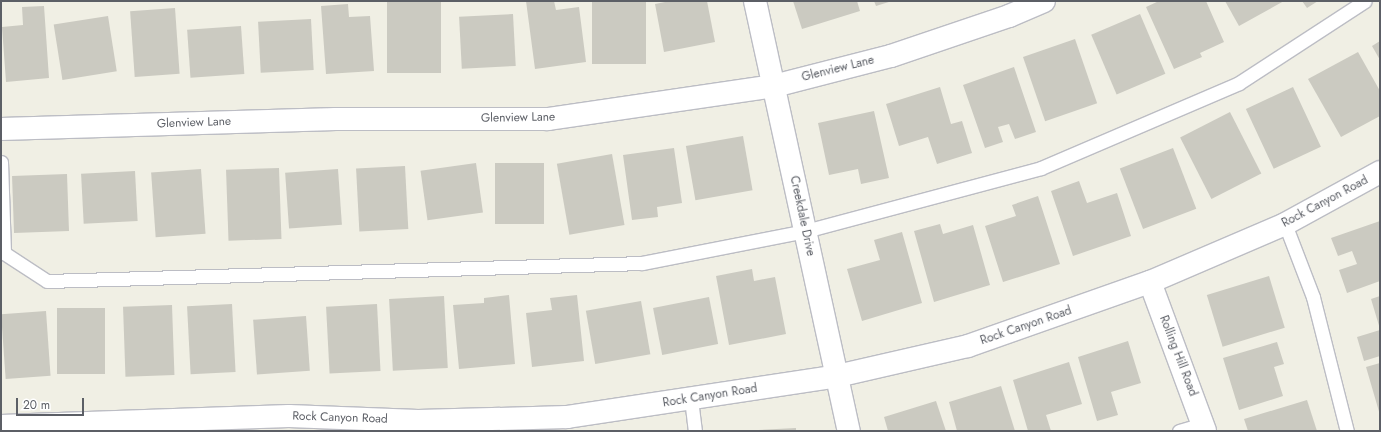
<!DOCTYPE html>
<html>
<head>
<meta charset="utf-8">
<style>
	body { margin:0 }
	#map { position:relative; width:1381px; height:432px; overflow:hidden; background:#f0efe4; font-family:Jost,sans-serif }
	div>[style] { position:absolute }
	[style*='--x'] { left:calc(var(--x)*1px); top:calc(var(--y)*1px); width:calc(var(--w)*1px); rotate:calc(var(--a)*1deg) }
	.building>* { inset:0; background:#cbcac1; transform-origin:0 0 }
	.roads { filter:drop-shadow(1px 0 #bcbdc4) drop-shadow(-1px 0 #bcbdc4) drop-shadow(0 1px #bcbdc4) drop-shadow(0 -1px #bcbdc4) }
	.lane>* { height:13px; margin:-6.5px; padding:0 6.5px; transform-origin:6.5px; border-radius:6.5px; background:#fff }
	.street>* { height:22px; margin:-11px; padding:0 11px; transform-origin:11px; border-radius:11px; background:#fff }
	span { translate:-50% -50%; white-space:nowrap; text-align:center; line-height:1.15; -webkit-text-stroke:3.5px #fff; paint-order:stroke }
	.street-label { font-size:12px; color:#5c5f66 }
	.frame { position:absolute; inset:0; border:2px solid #5c5f66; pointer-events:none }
	.scale { position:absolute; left:16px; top:398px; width:68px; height:18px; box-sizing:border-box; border:2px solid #5c5f66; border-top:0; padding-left:5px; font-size:12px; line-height:14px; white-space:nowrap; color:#5c5f66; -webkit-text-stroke:3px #fff; paint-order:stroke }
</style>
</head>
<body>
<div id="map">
	<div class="building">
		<i style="left:387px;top:1px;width:54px;height:72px"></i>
		<i style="clip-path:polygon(526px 1px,554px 1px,556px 10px,579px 7px,586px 62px,535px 69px)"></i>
		<i style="left:592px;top:1px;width:54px;height:63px"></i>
		<i style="clip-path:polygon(670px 1px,707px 1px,715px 42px,664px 52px,655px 4px)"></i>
		<i style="clip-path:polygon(793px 1px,857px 1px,860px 11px,802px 29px)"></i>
		<i style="clip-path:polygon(874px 1px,892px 1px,876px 6px)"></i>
		<i style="clip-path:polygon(1159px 1px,1206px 1px,1224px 42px,1200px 53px,1202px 57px,1174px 69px,1146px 7px)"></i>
		<i style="clip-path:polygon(1225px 1px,1284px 1px,1239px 26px)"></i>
		<i style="clip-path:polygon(1302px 1px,1318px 1px,1307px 8px)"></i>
		<i style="clip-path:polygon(348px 4px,349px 17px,370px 16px,374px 71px,326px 74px,321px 6px)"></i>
		<i style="clip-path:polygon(44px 6px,49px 78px,6px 82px,2px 27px,23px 25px,22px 7px)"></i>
		<i style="left:175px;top:8px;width:66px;height:45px;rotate:86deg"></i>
		<i style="left:513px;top:14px;width:52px;height:54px;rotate:87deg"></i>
		<i style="left:1140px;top:14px;width:65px;height:53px;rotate:67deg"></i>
		<i style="left:108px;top:16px;width:56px;height:55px;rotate:81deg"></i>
		<i style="left:311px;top:19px;width:51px;height:53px;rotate:87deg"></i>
		<i style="left:241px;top:26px;width:48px;height:54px;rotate:86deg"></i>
		<i style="left:1075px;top:39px;width:68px;height:55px;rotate:71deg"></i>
		<i style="clip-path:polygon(1380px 41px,1380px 60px,1372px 46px)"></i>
		<i style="clip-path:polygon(1358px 52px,1380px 91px,1380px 116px,1341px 137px,1308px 79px)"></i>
		<i style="clip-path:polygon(1014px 67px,1036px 132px,1015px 139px,1009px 124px,998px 127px,1003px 142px,985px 148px,963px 85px)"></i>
		<i style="clip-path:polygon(940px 87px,951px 124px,962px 121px,972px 153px,937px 164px,928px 137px,899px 146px,886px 104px)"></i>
		<i style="left:1293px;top:87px;width:66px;height:52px;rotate:65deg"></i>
		<i style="clip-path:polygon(874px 111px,889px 178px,861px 184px,858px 169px,829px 175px,818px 123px)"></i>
		<i style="left:1230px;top:112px;width:69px;height:56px;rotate:63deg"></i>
		<i style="left:743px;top:136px;width:55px;height:58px;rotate:80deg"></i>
		<i style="clip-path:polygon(674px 148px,682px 203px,657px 207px,658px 217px,632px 220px,623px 155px)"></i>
		<i style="left:1173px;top:148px;width:65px;height:57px;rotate:69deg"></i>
		<i style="left:612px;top:154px;width:72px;height:56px;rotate:80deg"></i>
		<i style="left:476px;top:163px;width:50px;height:56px;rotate:82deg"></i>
		<i style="left:495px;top:163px;width:49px;height:61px"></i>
		<i style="left:405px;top:166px;width:63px;height:49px;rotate:87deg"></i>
		<i style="left:279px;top:168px;width:71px;height:53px;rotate:88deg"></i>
		<i style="left:201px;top:169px;width:65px;height:50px;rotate:86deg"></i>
		<i style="left:338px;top:169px;width:56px;height:53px;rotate:86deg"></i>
		<i style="left:135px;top:171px;width:50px;height:54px;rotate:87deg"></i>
		<i style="left:67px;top:174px;width:57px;height:55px;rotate:88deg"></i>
		<i style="clip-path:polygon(1079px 181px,1087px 203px,1117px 193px,1131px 236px,1073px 256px,1051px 191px)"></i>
		<i style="clip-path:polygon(1038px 196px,1060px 264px,1003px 282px,985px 226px,1016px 216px,1012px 205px)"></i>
		<i style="clip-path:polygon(1380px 221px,1380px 281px,1347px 293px,1339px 270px,1357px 264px,1352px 251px,1338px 256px,1331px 238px)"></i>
		<i style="clip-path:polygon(940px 224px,943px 234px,973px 225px,990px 285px,934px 302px,914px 231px)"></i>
		<i style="clip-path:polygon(902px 232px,922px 303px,862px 321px,847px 269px,880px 260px,874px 240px)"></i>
		<i style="clip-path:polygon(752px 269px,754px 281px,775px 277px,786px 334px,729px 345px,716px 276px)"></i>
		<i style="left:1269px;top:276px;width:54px;height:65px;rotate:73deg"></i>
		<i style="clip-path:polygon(509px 295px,515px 364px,459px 369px,453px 305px,484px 303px,484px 298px)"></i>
		<i style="clip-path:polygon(577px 295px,584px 361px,532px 367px,526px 313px,552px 310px,550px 298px)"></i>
		<i style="left:444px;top:296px;width:72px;height:55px;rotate:87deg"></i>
		<i style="clip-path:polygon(1380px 296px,1380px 329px,1371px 299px)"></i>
		<i style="left:709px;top:297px;width:48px;height:57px;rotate:79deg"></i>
		<i style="left:641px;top:301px;width:54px;height:56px;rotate:80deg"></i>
		<i style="left:232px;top:304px;width:68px;height:45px;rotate:87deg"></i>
		<i style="left:377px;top:304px;width:67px;height:51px;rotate:87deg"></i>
		<i style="left:172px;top:305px;width:70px;height:49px;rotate:88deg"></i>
		<i style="left:105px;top:308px;width:66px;height:48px;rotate:90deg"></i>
		<i style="left:46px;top:311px;width:65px;height:45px;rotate:86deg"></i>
		<i style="left:306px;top:316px;width:55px;height:53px;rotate:86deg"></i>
		<i style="clip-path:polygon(1380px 330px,1380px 356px,1364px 361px,1357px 337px)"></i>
		<i style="clip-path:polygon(1128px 341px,1141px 383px,1111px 392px,1118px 415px,1097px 421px,1078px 357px)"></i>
		<i style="clip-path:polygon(1277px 342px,1284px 364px,1274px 367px,1283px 396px,1239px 410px,1223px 358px)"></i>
		<i style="clip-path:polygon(1069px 362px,1082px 404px,1046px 415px,1051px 431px,1028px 431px,1013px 380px)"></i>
		<i style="clip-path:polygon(1380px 363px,1380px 415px,1366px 367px)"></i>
		<i style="clip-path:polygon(1001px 386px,1015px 431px,957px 431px,949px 402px)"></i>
		<i style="clip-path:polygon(1307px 400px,1317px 431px,1248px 431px,1244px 419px)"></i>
		<i style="clip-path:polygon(936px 401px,946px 431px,888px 431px,884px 417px)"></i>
		<i style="clip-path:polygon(796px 428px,796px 431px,758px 431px,758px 430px)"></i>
	</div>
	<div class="roads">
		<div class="lane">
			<i style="--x:1;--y:162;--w:91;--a:88.1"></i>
			<i style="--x:4;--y:253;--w:51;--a:33.1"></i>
			<i style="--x:47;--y:281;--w:595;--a:-1.73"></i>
			<i style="--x:642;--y:263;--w:166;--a:-11.1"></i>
			<i style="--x:805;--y:231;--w:244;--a:-14.9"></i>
			<i style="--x:1041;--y:168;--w:215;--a:-23.2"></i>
			<i style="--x:1239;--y:83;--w:150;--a:-33.1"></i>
			<i style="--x:1285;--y:224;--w:78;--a:69"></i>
			<i style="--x:1313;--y:297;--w:138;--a:75.8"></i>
			<i style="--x:691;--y:399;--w:32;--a:83"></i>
			<i style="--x:1179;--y:431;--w:26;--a:-16"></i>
		</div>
		<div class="street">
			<i style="--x:755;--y:1;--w:440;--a:77.7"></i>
			<i style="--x:1;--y:129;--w:335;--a:-1.7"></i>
			<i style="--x:336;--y:119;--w:212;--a:0"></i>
			<i style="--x:548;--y:119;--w:228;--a:-8.3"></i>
			<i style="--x:774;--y:86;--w:121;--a:-14.4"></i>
			<i style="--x:891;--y:56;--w:125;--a:-18.7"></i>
			<i style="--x:1009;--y:16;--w:38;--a:-23"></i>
			<i style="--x:1150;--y:282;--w:159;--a:69.7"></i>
			<i style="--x:1;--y:426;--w:288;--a:-2"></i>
			<i style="--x:289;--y:416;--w:129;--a:2.2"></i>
			<i style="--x:418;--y:421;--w:149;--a:-1.5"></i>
			<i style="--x:567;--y:417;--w:273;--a:-8.6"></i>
			<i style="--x:837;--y:376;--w:134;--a:-12.9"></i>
			<i style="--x:968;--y:346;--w:193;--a:-19.4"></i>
			<i style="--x:1150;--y:282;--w:147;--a:-23.2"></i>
			<i style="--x:1285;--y:224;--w:108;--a:-28.7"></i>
		</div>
	</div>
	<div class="street-label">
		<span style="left:838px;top:69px;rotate:-14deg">Glenview Lane</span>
		<span style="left:518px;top:118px;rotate:-1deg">Glenview Lane</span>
		<span style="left:194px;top:123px;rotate:-2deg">Glenview Lane</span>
		<span style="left:1325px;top:202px;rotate:-28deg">Rock Canyon Road</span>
		<span style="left:802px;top:216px;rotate:78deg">Creekdale Drive</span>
		<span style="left:1026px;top:326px;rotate:-19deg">Rock Canyon Road</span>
		<span style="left:1178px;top:356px;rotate:69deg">Rolling Hill Road</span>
		<span style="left:710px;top:396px;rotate:-9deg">Rock Canyon Road</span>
		<span style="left:340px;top:418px;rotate:2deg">Rock Canyon Road</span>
	</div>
	<div class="frame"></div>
	<div class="scale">20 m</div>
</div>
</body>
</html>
